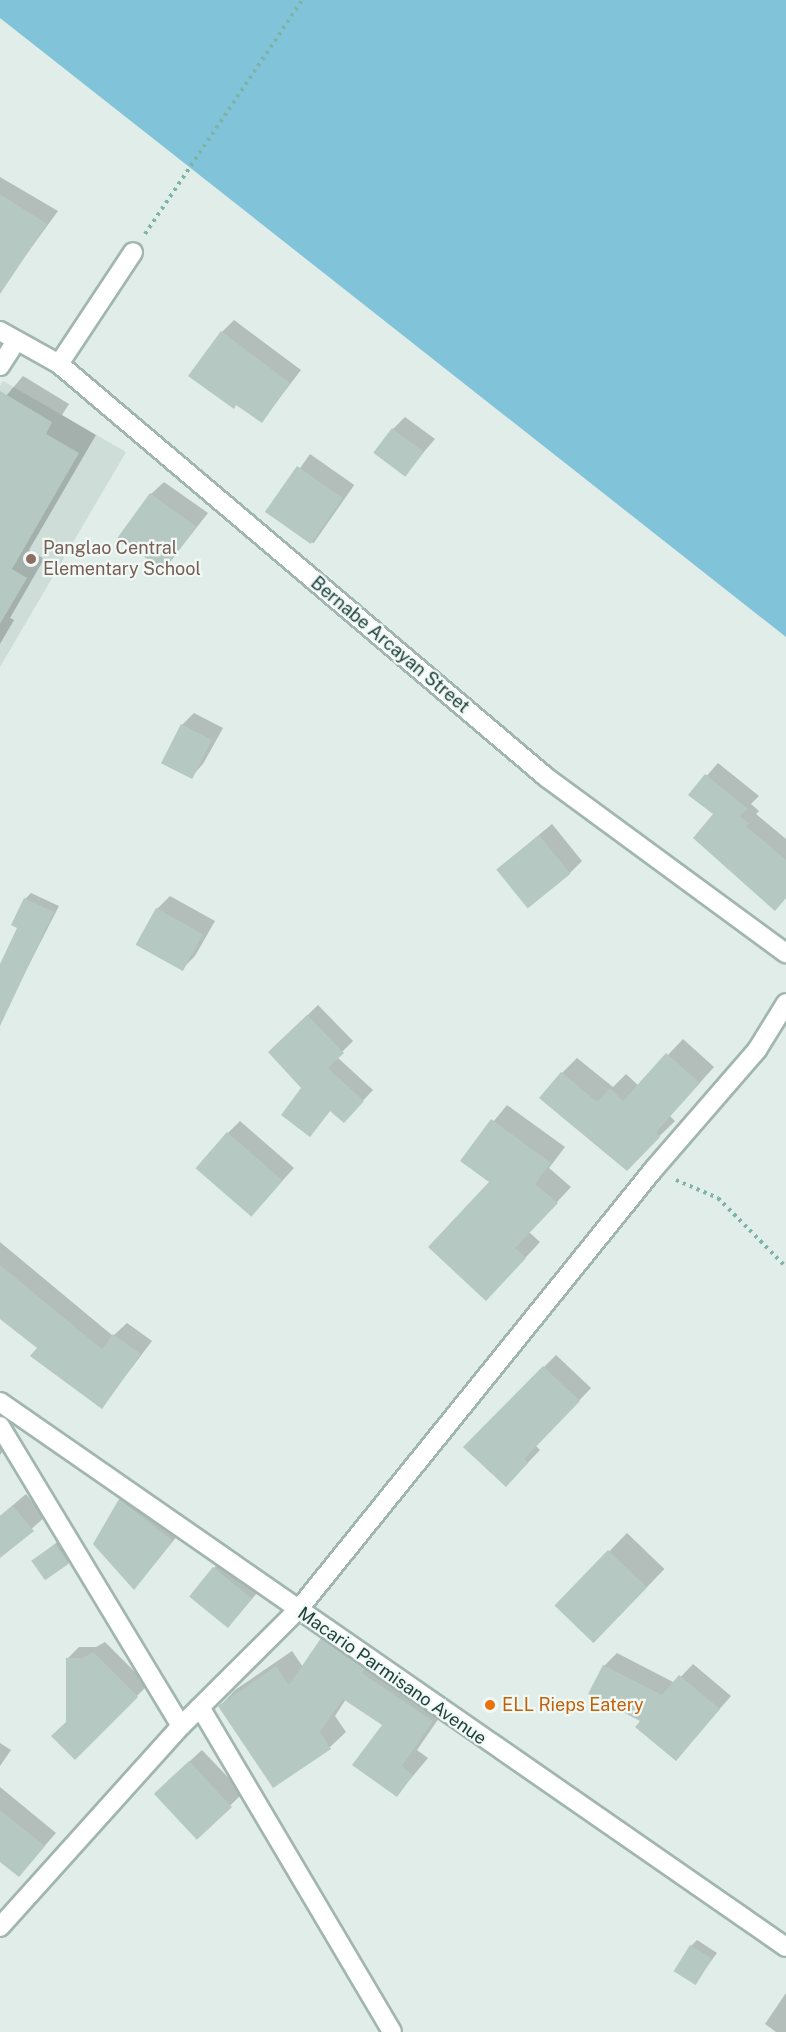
<!DOCTYPE html>
<html>
<head>
<meta charset="utf-8">
<style>
	body { margin:0 }
	#map { position:relative; width:786px; height:2032px; overflow:hidden; background:#e0ede8; font-family:"Public Sans",sans-serif }
	div>[style] { position:absolute }
	[style*='--x'] { left:calc(var(--x)*1px); top:calc(var(--y)*1px); width:calc(var(--w)*1px); rotate:calc(var(--a)*1deg) }
	.built>* { inset:0; background:#ceddd8 }
	.water>* { inset:0; background:#81c3d9 }
	.shadow>* { inset:0; background:#0003; transform-origin:0 0 }
	.building>* { inset:0; background:#b5c8c2; transform-origin:0 0 }
	.path>* { height:4px; margin-top:-2px; transform-origin:0; background:repeating-linear-gradient(90deg,#7db4a8 0 3px,transparent 0 7.5px) }
	.roads { filter:drop-shadow(2px 0 #a2b6b0) drop-shadow(-2px 0 #a2b6b0) drop-shadow(0 2px #a2b6b0) drop-shadow(0 -2px #a2b6b0) }
	.lane>* { height:18px; margin:-9px; padding:0 9px; transform-origin:9px; border-radius:9px; background:#fff }
	.street>* { height:18px; margin:-9px; padding:0 9px; transform-origin:9px; border-radius:9px; background:#fff }
	.secondary>* { height:18px; margin:-9px; padding:0 9px; transform-origin:9px; border-radius:9px; background:#fff }
	.dots>* { width:16px; height:16px; translate:-50% -50%; box-sizing:border-box; border:3px solid #f1f9f6; border-radius:50% }
	span { translate:-50% -50%; white-space:nowrap; text-align:center; line-height:1.15; -webkit-text-stroke:4.5px #f1f9f6; paint-order:stroke }
	.education-label { font-size:18px; color:#785e54 }
	.left { translate:0 -50%; text-align:left }
	.street-label { font-size:18px; color:#1f403a }
	.food-label { font-size:18px; color:#c56008 }
</style>
</head>
<body>
<div id="map">
	<div class="built">
		<i style="clip-path:polygon(3px 381px,126px 452px,0 667px,0 386px)"></i>
	</div>
	<div class="water">
		<i style="clip-path:polygon(0 0,786px 0,786px 637px,0 18px)"></i>
	</div>
	<div class="shadow">
		<i style="clip-path:polygon(0 177px,58px 211px,7px 281px,0 277px)"></i>
		<i style="clip-path:polygon(234px 320px,301px 370px,262px 421px,222px 332px)"></i>
		<i style="clip-path:polygon(23px 376px,69px 404px,62px 415px,96px 435px,29px 550px,44px 559px,10px 618px,14px 620px,0 644px,0 403px)"></i>
		<i style="clip-path:polygon(405px 417px,435px 439px,404px 475px,393px 429px)"></i>
		<i style="left:310px;top:454px;width:54px;height:71px;rotate:35deg"></i>
		<i style="clip-path:polygon(164px 482px,208px 513px,164px 569px,151px 494px)"></i>
		<i style="clip-path:polygon(194px 713px,223px 728px,203px 764px,191px 777px,182px 725px)"></i>
		<i style="clip-path:polygon(718px 763px,759px 796px,751px 804px,759px 811px,756px 814px,786px 839px,786px 897px,715px 814px,690px 795px)"></i>
		<i style="clip-path:polygon(552px 824px,582px 861px,570px 873px,498px 869px)"></i>
		<i style="clip-path:polygon(31px 893px,59px 906px,12px 998px,0 993px,0 968px,19px 927px,25px 899px)"></i>
		<i style="clip-path:polygon(170px 896px,215px 921px,195px 956px,183px 968px,157px 909px)"></i>
		<i style="clip-path:polygon(318px 1005px,353px 1041px,337px 1057px,373px 1090px,354px 1110px,331px 1110px,310px 1135px,303px 1088px,270px 1052px)"></i>
		<i style="clip-path:polygon(683px 1039px,714px 1067px,670px 1116px,675px 1121px,627px 1168px,562px 1073px,577px 1058px,613px 1087px,626px 1074px,639px 1086px)"></i>
		<i style="clip-path:polygon(507px 1105px,565px 1147px,549px 1168px,571px 1187px,529px 1232px,540px 1242px,501px 1284px,491px 1182px,462px 1160px)"></i>
		<i style="clip-path:polygon(240px 1121px,294px 1168px,263px 1202px,228px 1133px)"></i>
		<i style="clip-path:polygon(0 1242px,113px 1336px,127px 1323px,152px 1341px,102px 1407px,39px 1347px,0 1317px)"></i>
		<i style="clip-path:polygon(556px 1355px,591px 1388px,536px 1446px,540px 1450px,518px 1473px,465px 1447px)"></i>
		<i style="clip-path:polygon(0 1439px,5px 1449px,0 1455px)"></i>
		<i style="clip-path:polygon(133px 1487px,184px 1528px,134px 1588px,95px 1543px,120px 1500px)"></i>
		<i style="clip-path:polygon(26px 1494px,45px 1517px,4px 1553px,0 1547px,0 1516px)"></i>
		<i style="left:627px;top:1533px;width:52px;height:101px;rotate:44deg"></i>
		<i style="clip-path:polygon(61px 1539px,74px 1557px,68px 1563px,40px 1556px)"></i>
		<i style="clip-path:polygon(226px 1556px,263px 1586px,229px 1626px,214px 1568px)"></i>
		<i style="clip-path:polygon(338px 1624px,379px 1653px,377px 1657px,448px 1705px,417px 1750px,428px 1758px,397px 1795px,384px 1725px,346px 1699px,335px 1716px,346px 1732px,330px 1747px,273px 1785px,220px 1706px,235px 1690px,292px 1651px,303px 1667px)"></i>
		<i style="clip-path:polygon(105px 1642px,148px 1685px,75px 1757px,67px 1723px,67px 1659px,79px 1647px,96px 1647px)"></i>
		<i style="clip-path:polygon(617px 1653px,675px 1683px,693px 1664px,731px 1696px,676px 1759px,604px 1666px)"></i>
		<i style="clip-path:polygon(0 1743px,11px 1750px,0 1766px)"></i>
		<i style="clip-path:polygon(202px 1750px,243px 1793px,198px 1837px,168px 1781px)"></i>
		<i style="clip-path:polygon(0 1787px,56px 1833px,19px 1875px,0 1860px)"></i>
		<i style="clip-path:polygon(697px 1940px,717px 1953px,695px 1983px,691px 1946px)"></i>
		<i style="clip-path:polygon(786px 1993px,786px 2032px,776px 2032px,765px 2024px)"></i>
	</div>
	<div class="building">
		<i style="clip-path:polygon(0 194px,47px 224px,0 294px)"></i>
		<i style="clip-path:polygon(221px 331px,290px 383px,262px 423px,236px 405px,234px 409px,188px 376px)"></i>
		<i style="clip-path:polygon(0 391px,52px 422px,46px 434px,79px 453px,12px 569px,27px 578px,0 624px)"></i>
		<i style="left:392px;top:428px;width:40px;height:31px;rotate:37deg"></i>
		<i style="left:297px;top:466px;width:56px;height:56px;rotate:35deg"></i>
		<i style="left:150px;top:493px;width:57px;height:55px;rotate:36deg"></i>
		<i style="left:181px;top:724px;width:35px;height:44px;rotate:27deg"></i>
		<i style="clip-path:polygon(705px 774px,748px 809px,740px 816px,749px 823px,746px 826px,786px 860px,786px 898px,775px 911px,693px 838px,713px 814px,688px 795px)"></i>
		<i style="left:539px;top:835px;width:50px;height:55px;rotate:51deg"></i>
		<i style="clip-path:polygon(24px 898px,54px 912px,0 1026px,0 964px,17px 928px,11px 925px)"></i>
		<i style="left:156px;top:908px;width:54px;height:42px;rotate:29deg"></i>
		<i style="clip-path:polygon(307px 1015px,344px 1053px,328px 1068px,364px 1101px,344px 1123px,330px 1111px,310px 1137px,281px 1115px,301px 1088px,268px 1052px)"></i>
		<i style="clip-path:polygon(666px 1053px,700px 1083px,656px 1132px,660px 1137px,627px 1171px,539px 1098px,561px 1072px,597px 1102px,610px 1088px,623px 1101px)"></i>
		<i style="clip-path:polygon(491px 1119px,551px 1163px,535px 1184px,558px 1203px,515px 1248px,526px 1258px,486px 1301px,428px 1247px,489px 1182px,460px 1161px)"></i>
		<i style="left:227px;top:1132px;width:74px;height:48px;rotate:41deg"></i>
		<i style="clip-path:polygon(0 1265px,102px 1349px,113px 1334px,141px 1354px,102px 1409px,30px 1356px,37px 1348px,0 1319px)"></i>
		<i style="clip-path:polygon(543px 1366px,580px 1401px,524px 1459px,528px 1463px,506px 1487px,463px 1447px)"></i>
		<i style="clip-path:polygon(119px 1499px,173px 1541px,134px 1590px,93px 1544px)"></i>
		<i style="clip-path:polygon(13px 1506px,34px 1531px,0 1558px,0 1516px)"></i>
		<i style="left:55px;top:1544px;width:24px;height:29px;rotate:55deg"></i>
		<i style="left:608px;top:1550px;width:54px;height:77px;rotate:44deg"></i>
		<i style="left:213px;top:1567px;width:50px;height:38px;rotate:39deg"></i>
		<i style="clip-path:polygon(321px 1638px,365px 1669px,362px 1673px,433px 1721px,402px 1766px,413px 1775px,397px 1797px,352px 1765px,382px 1725px,343px 1699px,320px 1732px,331px 1749px,273px 1788px,218px 1706px,276px 1666px,289px 1685px)"></i>
		<i style="clip-path:polygon(93px 1652px,138px 1697px,75px 1760px,51px 1736px,66px 1722px,66px 1658px,83px 1658px)"></i>
		<i style="clip-path:polygon(603px 1665px,662px 1695px,679px 1675px,720px 1709px,676px 1761px,635px 1727px,640px 1721px,588px 1694px)"></i>
		<i style="left:189px;top:1761px;width:63px;height:48px;rotate:47deg"></i>
		<i style="clip-path:polygon(0 1810px,45px 1846px,19px 1877px,0 1862px)"></i>
		<i style="left:690px;top:1945px;width:26px;height:31px;rotate:32deg"></i>
	</div>
	<div class="path">
		<i style="--x:145;--y:234;--w:282;--a:-56.1"></i>
		<i style="--x:676;--y:1180;--w:46;--a:23.2"></i>
		<i style="--x:718;--y:1198;--w:97;--a:45.4"></i>
	</div>
	<div class="roads">
		<div class="lane">
			<i style="--x:59;--y:364;--w:134;--a:-56.5"></i>
		</div>
		<div class="street">
			<i style="--x:0;--y:331;--w:68;--a:29.2"></i>
			<i style="--x:59;--y:364;--w:639;--a:40.3"></i>
			<i style="--x:546;--y:777;--w:298;--a:36.3"></i>
			<i style="--x:0;--y:366;--w:30;--a:-57"></i>
			<i style="--x:0;--y:1426;--w:350;--a:58.9"></i>
			<i style="--x:181;--y:1726;--w:165;--a:-44.8"></i>
			<i style="--x:298;--y:1610;--w:565;--a:-51.1"></i>
			<i style="--x:653;--y:1170;--w:159;--a:-49.1"></i>
			<i style="--x:757;--y:1050;--w:55;--a:-58.3"></i>
			<i style="--x:200;--y:1707;--w:377;--a:59.4"></i>
			<i style="--x:0;--y:1927;--w:270;--a:-48"></i>
		</div>
		<div class="secondary">
			<i style="--x:0;--y:1402;--w:956;--a:34.74"></i>
		</div>
	</div>
	<div class="dots">
		<i style="left:31px;top:559px;background:#8d6e63"></i>
		<i style="left:490px;top:1705px;background:#e8710a"></i>
	</div>
	<div class="education-label">
		<span class="left" style="left:43px;top:559px">Panglao Central<br>Elementary School</span>
	</div>
	<div class="street-label">
		<span style="left:390px;top:645px;rotate:40deg">Bernabe Arcayan Street</span>
		<span style="left:392px;top:1676px;rotate:35deg">Macario Parmisano Avenue</span>
	</div>
	<div class="food-label">
		<span class="left" style="left:502px;top:1705px">ELL Rieps Eatery</span>
	</div>
</div>
</body>
</html>
